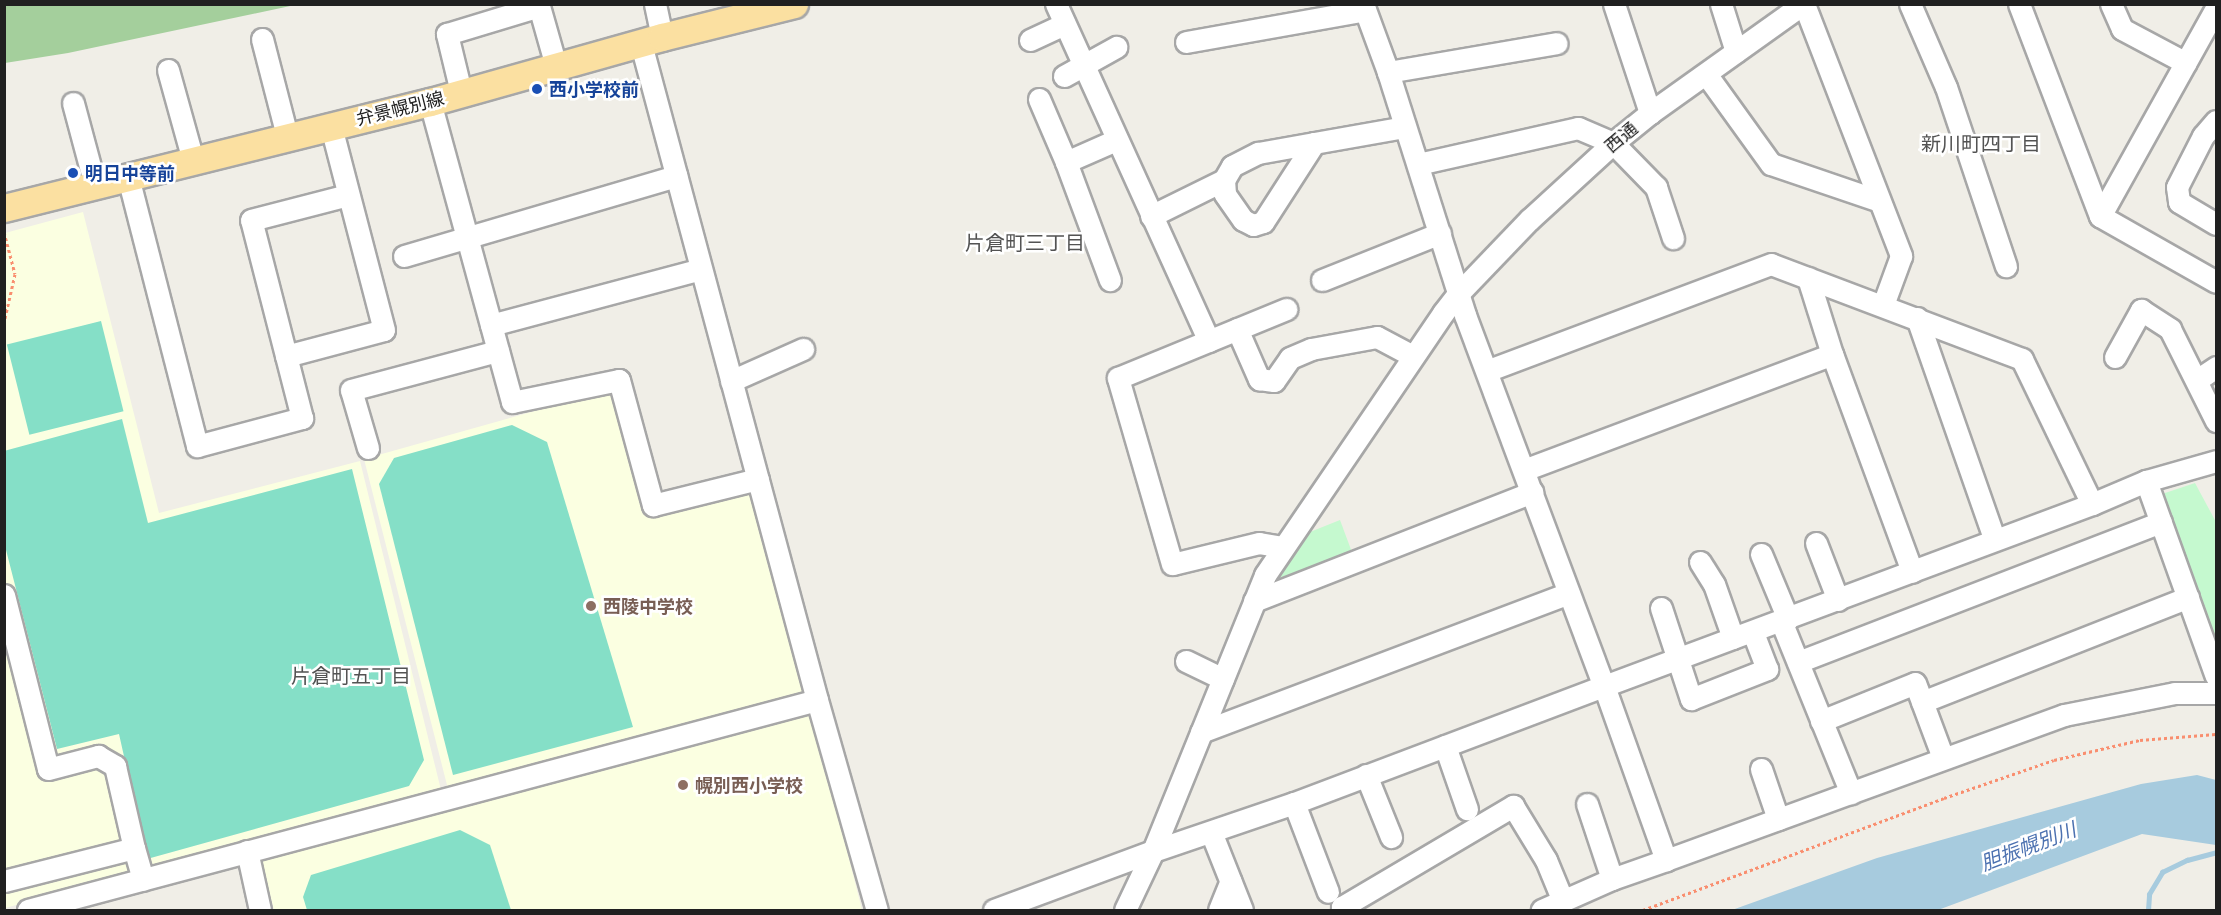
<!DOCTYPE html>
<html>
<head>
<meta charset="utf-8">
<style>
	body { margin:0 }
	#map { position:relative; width:2221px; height:915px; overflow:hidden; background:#f0eee7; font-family:"Open Sans","Noto Sans JP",sans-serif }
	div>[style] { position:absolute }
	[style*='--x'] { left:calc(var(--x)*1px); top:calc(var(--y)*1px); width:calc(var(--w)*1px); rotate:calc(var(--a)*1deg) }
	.education>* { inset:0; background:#fbffe1 }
	.forest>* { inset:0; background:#a4cf9c }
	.park>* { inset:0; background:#c5f9cf }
	.pitch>* { inset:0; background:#85dfc7; transform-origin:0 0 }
	.water>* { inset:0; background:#a7cbde }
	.stream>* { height:5px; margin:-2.5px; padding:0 2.5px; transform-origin:2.5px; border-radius:2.5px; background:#a7cbde }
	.path>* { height:3px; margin-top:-1.5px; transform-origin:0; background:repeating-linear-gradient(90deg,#f98e6f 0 3px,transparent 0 6px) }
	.roads { filter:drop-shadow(2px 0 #a7a7a7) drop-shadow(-2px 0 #a7a7a7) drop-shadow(0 2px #a7a7a7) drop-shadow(0 -2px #a7a7a7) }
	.minor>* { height:21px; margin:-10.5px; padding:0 10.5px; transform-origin:10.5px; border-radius:10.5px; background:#fff }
	.major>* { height:27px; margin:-13.5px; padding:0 13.5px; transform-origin:13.5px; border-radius:13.5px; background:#fbe0a1 }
	.dots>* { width:16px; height:16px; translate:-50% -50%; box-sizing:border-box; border:3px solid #fff; border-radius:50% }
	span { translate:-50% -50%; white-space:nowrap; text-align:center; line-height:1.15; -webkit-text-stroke:5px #fff; paint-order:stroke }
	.transit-label { font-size:18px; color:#164399; font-weight:700 }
	.left { translate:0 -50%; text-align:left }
	.street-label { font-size:18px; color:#202020 }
	.education-label { font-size:18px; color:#785e54; font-weight:700 }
	.neighbourhood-label { font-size:20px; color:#535353 }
	.water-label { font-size:20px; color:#4c71b0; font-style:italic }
	.frame { position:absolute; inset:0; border:6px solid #202020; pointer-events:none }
</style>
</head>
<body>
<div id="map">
	<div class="education">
		<i style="clip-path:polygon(83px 212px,159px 513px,360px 461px,441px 790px,5px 908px,5px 233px)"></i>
		<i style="clip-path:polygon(613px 389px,651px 517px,751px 487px,804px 696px,448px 789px,364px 459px)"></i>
		<i style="clip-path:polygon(812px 712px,862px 910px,274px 910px,260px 857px)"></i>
	</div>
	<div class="forest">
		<i style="clip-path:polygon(5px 4px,295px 4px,295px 5px,68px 53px,5px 63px)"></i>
	</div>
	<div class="park">
		<i style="clip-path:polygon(2195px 483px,2216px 522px,2216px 656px,2159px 495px)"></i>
		<i style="clip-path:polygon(1340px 520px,1353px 555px,1281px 581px,1277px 575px,1300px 536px)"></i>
	</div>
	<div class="pitch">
		<i style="left:101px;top:321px;width:93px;height:97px;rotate:76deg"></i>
		<i style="clip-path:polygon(122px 419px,148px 523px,352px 469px,424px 760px,409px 786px,147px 859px,119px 734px,57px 749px,5px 546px,4px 451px)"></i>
		<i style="clip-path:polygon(512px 425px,547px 442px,633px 727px,453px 775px,379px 484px,394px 458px)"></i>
		<i style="clip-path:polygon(460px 830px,490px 845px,511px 910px,307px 910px,303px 897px,311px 875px)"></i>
	</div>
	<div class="water">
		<i style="clip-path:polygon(2197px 775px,2216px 780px,2216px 845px,2142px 834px,1938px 910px,1732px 910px,1877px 858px,2141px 784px)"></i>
	</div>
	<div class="stream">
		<i style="--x:2148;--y:910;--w:16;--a:-86"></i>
		<i style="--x:2149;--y:894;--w:26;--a:-59"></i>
		<i style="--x:2162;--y:872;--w:28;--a:-26"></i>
		<i style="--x:2187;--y:860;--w:30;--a:-15"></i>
	</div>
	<div class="path">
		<i style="--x:4;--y:232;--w:43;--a:75.3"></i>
		<i style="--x:15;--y:274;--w:50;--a:102.7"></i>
		<i style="--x:1643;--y:910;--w:321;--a:-20.4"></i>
		<i style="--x:1944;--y:798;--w:116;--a:-19.1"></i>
		<i style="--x:2054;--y:760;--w:88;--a:-13.1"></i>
		<i style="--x:2140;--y:740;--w:76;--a:-4.5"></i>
	</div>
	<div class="roads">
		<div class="minor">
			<i style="--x:655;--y:4;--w:34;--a:78"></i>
			<i style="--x:1056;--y:4;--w:370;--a:65.6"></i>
			<i style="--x:1363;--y:4;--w:72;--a:69.8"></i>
			<i style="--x:1388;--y:72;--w:255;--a:72.4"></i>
			<i style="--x:1465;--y:315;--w:396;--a:69.5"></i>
			<i style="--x:1604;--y:686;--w:521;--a:-20.45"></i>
			<i style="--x:2092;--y:504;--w:161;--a:-115.8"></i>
			<i style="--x:2022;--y:359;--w:268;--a:-159.3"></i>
			<i style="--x:1771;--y:264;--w:303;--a:159.4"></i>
			<i style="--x:1614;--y:4;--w:115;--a:71.7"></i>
			<i style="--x:1721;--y:4;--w:50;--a:72.6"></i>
			<i style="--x:1804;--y:4;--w:270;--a:68.9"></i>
			<i style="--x:1901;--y:256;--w:52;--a:110.2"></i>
			<i style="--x:1910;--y:4;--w:90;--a:66.6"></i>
			<i style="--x:1946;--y:87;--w:189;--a:71.5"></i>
			<i style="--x:2019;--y:4;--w:227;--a:69.1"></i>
			<i style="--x:2111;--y:4;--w:27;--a:66"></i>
			<i style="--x:2122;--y:29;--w:72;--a:28"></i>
			<i style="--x:2216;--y:8;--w:238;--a:119.1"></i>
			<i style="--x:2100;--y:216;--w:133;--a:29.6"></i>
			<i style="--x:262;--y:39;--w:100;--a:75.5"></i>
			<i style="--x:1030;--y:40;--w:38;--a:-25"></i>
			<i style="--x:1186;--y:42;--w:182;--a:-10.1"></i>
			<i style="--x:641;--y:44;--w:679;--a:74.98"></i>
			<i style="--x:817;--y:700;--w:218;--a:74.1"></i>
			<i style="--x:168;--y:70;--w:93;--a:74.5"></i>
			<i style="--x:1388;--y:72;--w:171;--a:-9.7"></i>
			<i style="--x:1706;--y:74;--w:111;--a:54.2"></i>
			<i style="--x:1771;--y:164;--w:112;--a:18.8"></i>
			<i style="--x:1064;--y:76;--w:60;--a:-29.1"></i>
			<i style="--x:461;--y:92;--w:60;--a:-103.6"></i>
			<i style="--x:447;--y:34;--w:96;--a:-16.9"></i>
			<i style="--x:539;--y:6;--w:62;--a:74.2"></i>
			<i style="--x:1039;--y:99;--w:69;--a:66.8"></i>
			<i style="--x:1066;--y:162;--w:126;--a:69.6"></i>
			<i style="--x:430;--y:102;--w:311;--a:74.7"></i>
			<i style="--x:512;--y:402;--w:109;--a:-11.6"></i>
			<i style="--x:619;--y:380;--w:130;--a:74.8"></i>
			<i style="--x:653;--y:505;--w:108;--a:-13.9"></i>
			<i style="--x:73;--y:103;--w:85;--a:75"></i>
			<i style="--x:2216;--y:121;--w:20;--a:131"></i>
			<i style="--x:2203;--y:136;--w:57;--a:117"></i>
			<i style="--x:2177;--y:187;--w:15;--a:82"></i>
			<i style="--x:2179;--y:202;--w:43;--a:30.7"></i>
			<i style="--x:1314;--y:143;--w:94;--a:122.8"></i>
			<i style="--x:1263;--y:222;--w:10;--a:163"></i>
			<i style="--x:1253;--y:225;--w:11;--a:-153"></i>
			<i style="--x:1243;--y:220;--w:32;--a:-125"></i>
			<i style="--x:1225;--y:194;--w:14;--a:-94"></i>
			<i style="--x:1224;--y:180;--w:16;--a:-60"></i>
			<i style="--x:1232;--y:166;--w:29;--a:-27"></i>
			<i style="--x:1258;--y:153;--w:57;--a:-10.1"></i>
			<i style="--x:1314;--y:143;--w:92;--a:-10"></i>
			<i style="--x:1066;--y:162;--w:55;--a:-23.7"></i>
			<i style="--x:1418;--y:164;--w:164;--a:-12.7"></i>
			<i style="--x:1578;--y:128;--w:38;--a:23"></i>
			<i style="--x:1613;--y:143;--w:62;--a:45.7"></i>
			<i style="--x:1656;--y:187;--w:54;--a:71.6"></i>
			<i style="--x:128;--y:177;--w:278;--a:75.6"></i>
			<i style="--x:197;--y:446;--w:109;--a:-14.9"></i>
			<i style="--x:302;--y:418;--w:204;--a:-104.4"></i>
			<i style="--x:251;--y:220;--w:100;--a:-14.5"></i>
			<i style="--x:1151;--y:216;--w:81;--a:-26.3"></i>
			<i style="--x:404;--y:256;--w:284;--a:-16.4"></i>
			<i style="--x:1808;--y:278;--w:80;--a:72.5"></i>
			<i style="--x:1832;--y:354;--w:232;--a:69.8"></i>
			<i style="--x:1322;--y:280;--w:127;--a:-21.7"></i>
			<i style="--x:1917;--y:318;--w:233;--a:70.7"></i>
			<i style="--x:491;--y:325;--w:217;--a:-14.9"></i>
			<i style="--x:1237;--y:329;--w:55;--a:66.3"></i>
			<i style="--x:1259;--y:379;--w:15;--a:8"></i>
			<i style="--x:1274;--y:381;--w:28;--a:-55"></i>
			<i style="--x:1290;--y:358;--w:23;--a:-23"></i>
			<i style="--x:1311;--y:349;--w:67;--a:-10.3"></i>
			<i style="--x:1377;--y:337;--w:40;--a:28"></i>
			<i style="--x:286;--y:356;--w:101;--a:-14.9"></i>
			<i style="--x:384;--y:330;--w:211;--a:-104.6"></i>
			<i style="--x:2115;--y:357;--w:54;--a:-61"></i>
			<i style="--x:2141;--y:310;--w:35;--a:33"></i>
			<i style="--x:2170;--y:329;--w:103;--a:63.4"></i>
			<i style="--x:2197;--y:380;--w:23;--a:-34"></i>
			<i style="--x:731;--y:381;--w:79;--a:-24"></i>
			<i style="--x:368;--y:448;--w:60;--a:-106.3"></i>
			<i style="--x:351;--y:390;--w:152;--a:-14.9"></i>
			<i style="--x:1524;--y:470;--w:329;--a:-20.6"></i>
			<i style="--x:2146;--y:481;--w:207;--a:70.3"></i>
			<i style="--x:2092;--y:504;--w:59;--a:-23.1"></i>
			<i style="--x:2146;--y:481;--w:73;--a:-15.9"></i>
			<i style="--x:1816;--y:543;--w:61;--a:68.9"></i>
			<i style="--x:1283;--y:547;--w:24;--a:-171"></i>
			<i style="--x:1259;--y:543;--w:89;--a:166.4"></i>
			<i style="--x:1172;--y:564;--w:194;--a:-106.2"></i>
			<i style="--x:1118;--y:378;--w:182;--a:-22.3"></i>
			<i style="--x:1761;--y:554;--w:70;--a:67.4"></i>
			<i style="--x:1700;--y:562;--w:26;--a:58"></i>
			<i style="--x:1714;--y:584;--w:57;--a:70.6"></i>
			<i style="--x:4;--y:595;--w:179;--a:75.8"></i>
			<i style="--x:48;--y:769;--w:52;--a:-14.6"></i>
			<i style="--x:98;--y:756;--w:20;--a:30"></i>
			<i style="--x:115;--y:766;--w:84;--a:77"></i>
			<i style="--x:1254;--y:601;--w:299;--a:-21.4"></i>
			<i style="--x:1661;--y:608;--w:96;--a:71.8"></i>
			<i style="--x:1691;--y:699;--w:82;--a:-21.5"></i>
			<i style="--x:1767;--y:669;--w:40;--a:-111"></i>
			<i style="--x:1781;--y:621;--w:186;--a:67.9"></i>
			<i style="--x:1186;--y:661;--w:41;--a:25.9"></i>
			<i style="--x:1798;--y:662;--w:389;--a:-21.1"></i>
			<i style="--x:1922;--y:702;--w:286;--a:-21.5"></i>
			<i style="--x:1821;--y:721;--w:101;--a:-22"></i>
			<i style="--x:1915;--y:683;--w:80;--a:69.5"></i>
			<i style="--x:1201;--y:732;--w:393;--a:-20.7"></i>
			<i style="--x:1445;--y:746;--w:67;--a:70.8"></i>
			<i style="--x:1761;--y:769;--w:53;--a:71.2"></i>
			<i style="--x:1366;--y:775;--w:67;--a:68"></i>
			<i style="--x:1294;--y:803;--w:95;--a:69.1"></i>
			<i style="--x:1587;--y:804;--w:79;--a:71.6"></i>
			<i style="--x:1211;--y:832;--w:84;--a:68.3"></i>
			<i style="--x:247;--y:851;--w:60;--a:77.6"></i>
			<i style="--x:1666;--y:860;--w:424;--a:-20"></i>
			<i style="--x:2064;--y:715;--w:113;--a:-11.2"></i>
			<i style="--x:2175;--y:693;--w:41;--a:0"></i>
			<i style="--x:4;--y:881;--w:134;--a:-14.2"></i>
			<i style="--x:134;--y:848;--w:33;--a:74"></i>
			<i style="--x:28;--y:910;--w:816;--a:-14.9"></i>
			<i style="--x:994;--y:910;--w:170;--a:-20.4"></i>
			<i style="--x:1153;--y:851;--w:149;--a:-18.8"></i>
			<i style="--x:1294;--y:803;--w:331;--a:-20.7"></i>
			<i style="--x:1604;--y:686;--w:185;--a:70.4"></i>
			<i style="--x:1666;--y:860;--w:57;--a:160.6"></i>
			<i style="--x:1612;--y:879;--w:77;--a:156.1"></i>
			<i style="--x:1125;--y:910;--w:65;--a:-64.6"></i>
			<i style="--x:1153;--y:851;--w:298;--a:-67.9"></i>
			<i style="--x:1265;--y:575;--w:317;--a:-55.8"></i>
			<i style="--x:1443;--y:313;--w:24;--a:-52"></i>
			<i style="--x:1458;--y:294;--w:103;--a:-46.2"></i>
			<i style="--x:1529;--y:220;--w:114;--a:-42.5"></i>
			<i style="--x:1613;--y:143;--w:48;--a:-39"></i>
			<i style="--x:1650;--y:113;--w:188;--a:-35.5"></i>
			<i style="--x:1219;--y:910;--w:31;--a:-68"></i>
			<i style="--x:1344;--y:910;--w:4;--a:-124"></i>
			<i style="--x:1342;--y:907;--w:199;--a:-30.6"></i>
			<i style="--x:1513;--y:806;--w:63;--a:58.6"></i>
			<i style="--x:1546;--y:860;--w:44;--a:67.5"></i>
		</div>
		<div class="major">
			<i style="--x:4;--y:208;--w:439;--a:-14"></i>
			<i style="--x:430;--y:102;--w:241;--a:-15.7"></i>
			<i style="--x:662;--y:37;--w:136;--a:-14"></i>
		</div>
	</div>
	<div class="dots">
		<i style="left:537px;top:89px;background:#1a4fb4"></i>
		<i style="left:73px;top:173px;background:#1a4fb4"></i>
		<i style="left:591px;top:606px;background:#8d6e63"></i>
		<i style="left:683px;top:785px;background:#8d6e63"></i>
	</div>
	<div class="transit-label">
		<span class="left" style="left:549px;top:89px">西小学校前</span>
		<span class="left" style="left:85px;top:173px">明日中等前</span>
	</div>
	<div class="street-label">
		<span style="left:400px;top:108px;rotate:-14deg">弁景幌別線</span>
		<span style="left:1621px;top:137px;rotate:-40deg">西通</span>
	</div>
	<div class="education-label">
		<span class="left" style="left:603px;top:606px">西陵中学校</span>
		<span class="left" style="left:695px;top:785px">幌別西小学校</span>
	</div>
	<div class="neighbourhood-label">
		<span style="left:1981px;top:143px">新川町四丁目</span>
		<span style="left:1025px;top:242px">片倉町三丁目</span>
		<span style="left:351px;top:675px">片倉町五丁目</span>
	</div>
	<div class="water-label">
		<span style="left:2028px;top:846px;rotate:-21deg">胆振幌別川</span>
	</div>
	<div class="frame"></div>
</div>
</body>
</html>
